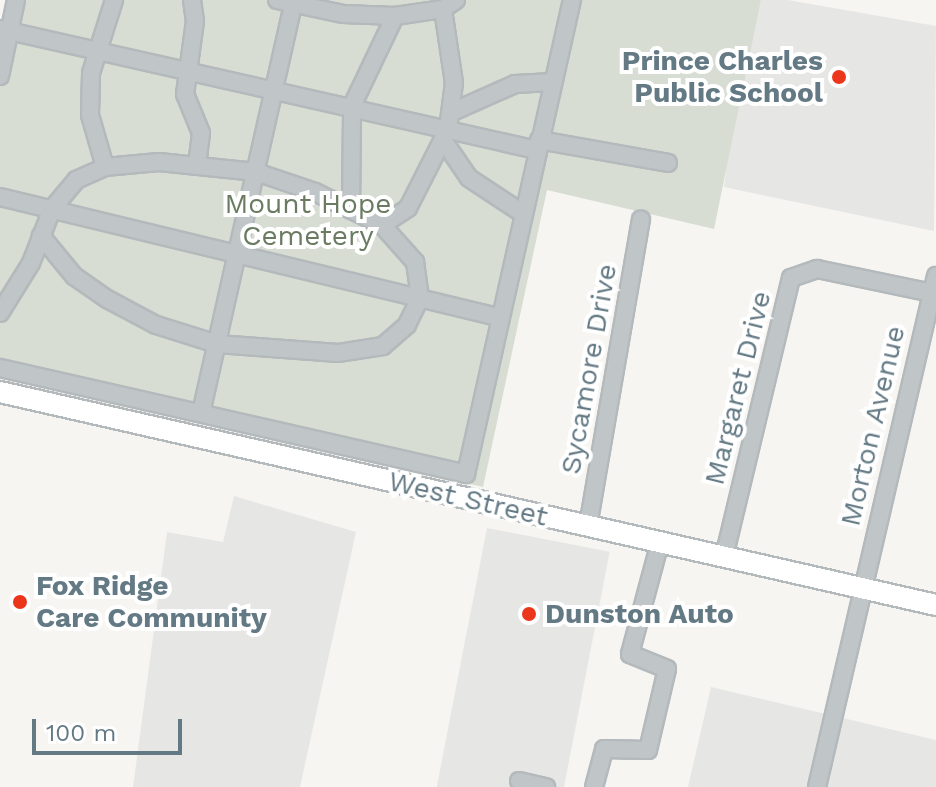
<!DOCTYPE html>
<html>
<head>
<meta charset="utf-8">
<style>
	body { margin:0 }
	#map { position:relative; width:936px; height:787px; overflow:hidden; background:#f6f5f1; font-family:"Work Sans",sans-serif }
	div>[style] { position:absolute }
	[style*='--x'] { left:calc(var(--x)*1px); top:calc(var(--y)*1px); width:calc(var(--w)*1px); rotate:calc(var(--a)*1deg) }
	.built>* { inset:0; background:#e6e7e5; transform-origin:0 0 }
	.green>* { inset:0; background:#d7ddd2 }
	.roads { filter:drop-shadow(2px 0 #b4b9bc) drop-shadow(-2px 0 #b4b9bc) drop-shadow(0 2px #b4b9bc) drop-shadow(0 -2px #b4b9bc) }
	.minor>* { height:16px; margin:-8px; padding:0 8px; transform-origin:8px; border-radius:8px; background:#c0c6c8 }
	.major>* { height:20px; margin:-10px; padding:0 10px; transform-origin:10px; border-radius:10px; background:#fff }
	.dots>* { width:22px; height:22px; translate:-50% -50%; box-sizing:border-box; border:4px solid #fff; border-radius:50% }
	span { translate:-50% -50%; white-space:nowrap; text-align:center; line-height:1.15; -webkit-text-stroke:8px #fff; paint-order:stroke }
	.poi-label { font-size:28px; color:#637984; font-weight:700 }
	.right { translate:-100% -50%; text-align:right }
	.left { translate:0 -50%; text-align:left }
	.park-label { font-size:28px; color:#6a7b62 }
	.street-label { font-size:28px; color:#637984 }
	.scale { position:absolute; left:32px; top:719px; width:150px; height:36px; box-sizing:border-box; border:4px solid #637984; border-top:0; padding-left:10px; font-size:24px; line-height:28px; white-space:nowrap; color:#637984; -webkit-text-stroke:6px #fff; paint-order:stroke }
</style>
</head>
<body>
<div id="map">
	<div class="built">
		<i style="clip-path:polygon(761px 0,788px 0,936px 26px,934px 231px,724px 187px,731px 129px)"></i>
		<i style="clip-path:polygon(234px 496px,356px 532px,300px 787px,133px 787px,167px 532px,223px 542px)"></i>
		<i style="left:487px;top:528px;width:125px;height:266px;rotate:11deg"></i>
		<i style="clip-path:polygon(711px 687px,936px 740px,936px 787px,688px 787px)"></i>
	</div>
	<div class="green">
		<i style="clip-path:polygon(13px 0,761px 0,714px 229px,547px 190px,483px 487px,0 374px,0 65px)"></i>
	</div>
	<div class="roads">
		<div class="minor">
			<i style="--x:192;--y:0;--w:21;--a:82"></i>
			<i style="--x:195;--y:21;--w:74;--a:97.8"></i>
			<i style="--x:185;--y:94;--w:42;--a:67.7"></i>
			<i style="--x:201;--y:133;--w:33;--a:97"></i>
			<i style="--x:277;--y:0;--w:67;--a:12"></i>
			<i style="--x:343;--y:14;--w:52;--a:2.2"></i>
			<i style="--x:395;--y:16;--w:49;--a:-8.3"></i>
			<i style="--x:443;--y:9;--w:16;--a:-35"></i>
			<i style="--x:0;--y:29;--w:550;--a:12.7"></i>
			<i style="--x:0;--y:76;--w:78;--a:-78.1"></i>
			<i style="--x:450;--y:113;--w:71;--a:-24"></i>
			<i style="--x:515;--y:84;--w:38;--a:-3"></i>
			<i style="--x:443;--y:140;--w:46;--a:55.6"></i>
			<i style="--x:469;--y:178;--w:64;--a:33.4"></i>
			<i style="--x:539;--y:140;--w:131;--a:10.1"></i>
			<i style="--x:105;--y:167;--w:54;--a:-106.1"></i>
			<i style="--x:90;--y:115;--w:42;--a:-88.6"></i>
			<i style="--x:91;--y:73;--w:77;--a:-72.5"></i>
			<i style="--x:0;--y:197;--w:512;--a:13.55"></i>
			<i style="--x:351;--y:210;--w:104;--a:-89.4"></i>
			<i style="--x:352;--y:106;--w:100;--a:-64.5"></i>
			<i style="--x:382;--y:225;--w:31;--a:-33"></i>
			<i style="--x:408;--y:208;--w:89;--a:-63.1"></i>
			<i style="--x:448;--y:129;--w:46;--a:-82.6"></i>
			<i style="--x:454;--y:83;--w:75;--a:-98.5"></i>
			<i style="--x:0;--y:313;--w:59;--a:-58.2"></i>
			<i style="--x:31;--y:263;--w:58;--a:-68.7"></i>
			<i style="--x:52;--y:209;--w:38;--a:-50"></i>
			<i style="--x:76;--y:180;--w:32;--a:-24"></i>
			<i style="--x:105;--y:167;--w:54;--a:-5.3"></i>
			<i style="--x:159;--y:162;--w:98;--a:5.9"></i>
			<i style="--x:256;--y:172;--w:62;--a:18.7"></i>
			<i style="--x:315;--y:192;--w:75;--a:26.2"></i>
			<i style="--x:382;--y:225;--w:50;--a:48.3"></i>
			<i style="--x:415;--y:262;--w:36;--a:82"></i>
			<i style="--x:420;--y:298;--w:30;--a:116"></i>
			<i style="--x:407;--y:325;--w:32;--a:139"></i>
			<i style="--x:383;--y:346;--w:46;--a:171.2"></i>
			<i style="--x:338;--y:353;--w:121;--a:-175.7"></i>
			<i style="--x:217;--y:344;--w:64;--a:-162.7"></i>
			<i style="--x:156;--y:325;--w:55;--a:-152"></i>
			<i style="--x:107;--y:299;--w:40;--a:-145.1"></i>
			<i style="--x:74;--y:276;--w:52;--a:-129.5"></i>
			<i style="--x:0;--y:368;--w:478;--a:12.8"></i>
			<i style="--x:466;--y:474;--w:486;--a:-77.4"></i>
			<i style="--x:201;--y:413;--w:423;--a:-77.3"></i>
			<i style="--x:588;--y:526;--w:311;--a:-80.2"></i>
			<i style="--x:724;--y:557;--w:287;--a:-76.5"></i>
			<i style="--x:791;--y:278;--w:28;--a:-19"></i>
			<i style="--x:817;--y:269;--w:117;--a:11.8"></i>
			<i style="--x:519;--y:781;--w:28;--a:13"></i>
			<i style="--x:594;--y:787;--w:39;--a:-75"></i>
			<i style="--x:604;--y:749;--w:44;--a:1.3"></i>
			<i style="--x:648;--y:750;--w:83;--a:-76.8"></i>
			<i style="--x:667;--y:669;--w:40;--a:-158"></i>
			<i style="--x:630;--y:654;--w:116;--a:-75"></i>
			<i style="--x:817;--y:787;--w:525;--a:-76.89"></i>
		</div>
		<div class="major">
			<i style="--x:0;--y:392;--w:960;--a:12.82"></i>
		</div>
	</div>
	<div class="dots">
		<i style="left:839px;top:77px;background:#ec361b"></i>
		<i style="left:20px;top:602px;background:#ec361b"></i>
		<i style="left:529px;top:614px;background:#ec361b"></i>
	</div>
	<div class="poi-label">
		<span class="right" style="left:823px;top:77px">Prince Charles<br>Public School</span>
		<span class="left" style="left:36px;top:602px">Fox Ridge<br>Care Community</span>
		<span class="left" style="left:545px;top:614px">Dunston Auto</span>
	</div>
	<div class="park-label">
		<span style="left:308px;top:220px">Mount Hope<br>Cemetery</span>
	</div>
	<div class="street-label">
		<span style="left:589px;top:369px;rotate:-80deg">Sycamore Drive</span>
		<span style="left:738px;top:388px;rotate:-76deg">Margaret Drive</span>
		<span style="left:873px;top:426px;rotate:-77deg">Morton Avenue</span>
		<span style="left:468px;top:499px;rotate:13deg">West Street</span>
	</div>
	<div class="scale">100 m</div>
</div>
</body>
</html>
